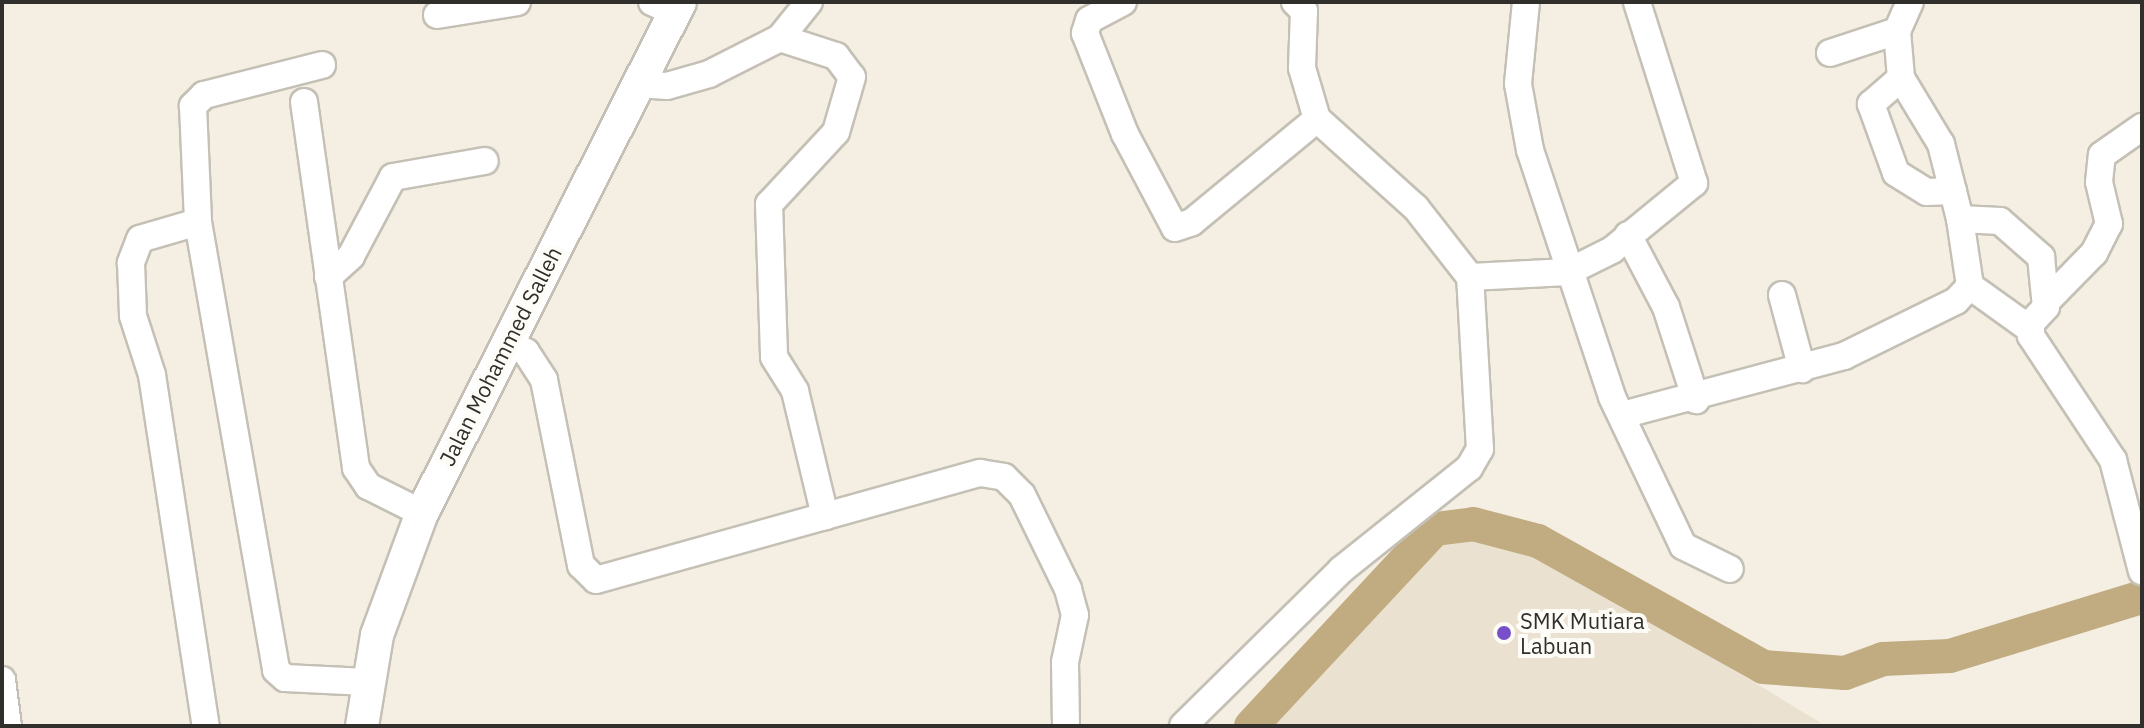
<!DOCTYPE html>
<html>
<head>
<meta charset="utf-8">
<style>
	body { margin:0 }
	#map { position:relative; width:2144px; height:728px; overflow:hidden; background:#f4eee3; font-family:"IBM Plex Sans",sans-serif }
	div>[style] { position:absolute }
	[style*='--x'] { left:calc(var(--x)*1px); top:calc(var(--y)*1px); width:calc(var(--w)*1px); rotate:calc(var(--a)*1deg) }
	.built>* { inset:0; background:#eae1d0 }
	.river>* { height:34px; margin:-17px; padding:0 17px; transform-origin:17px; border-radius:17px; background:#c1ac82 }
	.roads { filter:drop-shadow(2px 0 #c5c0b5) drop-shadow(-2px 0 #c5c0b5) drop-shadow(0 2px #c5c0b5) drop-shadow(0 -2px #c5c0b5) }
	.minor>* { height:26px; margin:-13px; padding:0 13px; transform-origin:13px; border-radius:13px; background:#fff }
	.major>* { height:32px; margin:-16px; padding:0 16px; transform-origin:16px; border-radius:16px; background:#fff }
	.dots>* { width:22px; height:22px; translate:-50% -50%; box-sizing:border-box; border:4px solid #fefcf7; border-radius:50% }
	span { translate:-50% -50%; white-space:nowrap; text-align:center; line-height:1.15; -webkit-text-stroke:8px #fefcf7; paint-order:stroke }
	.street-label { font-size:22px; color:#312f2b }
	.poi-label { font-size:22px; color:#312f2b }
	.left { translate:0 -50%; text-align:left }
	.frame { position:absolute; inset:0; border:4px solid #312f2b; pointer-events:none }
</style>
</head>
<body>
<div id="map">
	<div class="built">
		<i style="clip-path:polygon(1438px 532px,1526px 544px,1821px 723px,1239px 726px)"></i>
	</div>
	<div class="river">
		<i style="--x:1251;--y:726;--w:270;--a:-47"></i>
		<i style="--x:1435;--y:529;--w:38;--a:-7"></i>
		<i style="--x:1473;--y:524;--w:67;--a:14.7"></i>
		<i style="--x:1538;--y:541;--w:258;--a:29.2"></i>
		<i style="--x:1763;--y:667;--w:82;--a:4.2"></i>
		<i style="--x:1845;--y:673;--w:40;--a:-20.2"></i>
		<i style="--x:1883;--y:659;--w:67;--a:-2.6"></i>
		<i style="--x:1950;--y:656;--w:201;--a:-17.1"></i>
	</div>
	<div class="roads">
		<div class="minor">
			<i style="--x:652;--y:2;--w:24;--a:24"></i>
			<i style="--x:1123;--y:2;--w:38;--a:152"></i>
			<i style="--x:1089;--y:20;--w:14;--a:107"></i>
			<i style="--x:1085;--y:33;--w:109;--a:68.4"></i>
			<i style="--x:1125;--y:134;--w:106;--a:62"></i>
			<i style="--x:1175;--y:228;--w:18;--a:-19"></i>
			<i style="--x:1192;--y:222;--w:162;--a:-39.5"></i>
			<i style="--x:1526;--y:2;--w:82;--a:95.6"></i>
			<i style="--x:1518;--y:84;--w:67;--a:79.7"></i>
			<i style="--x:1530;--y:150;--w:260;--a:71.6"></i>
			<i style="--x:1612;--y:397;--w:165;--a:64.5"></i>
			<i style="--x:1683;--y:546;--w:52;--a:26.1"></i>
			<i style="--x:1910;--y:2;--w:32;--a:114"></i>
			<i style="--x:1897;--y:31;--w:47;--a:85.1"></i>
			<i style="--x:1901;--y:78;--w:77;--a:58.8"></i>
			<i style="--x:1941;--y:144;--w:77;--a:75.8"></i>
			<i style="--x:1960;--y:219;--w:40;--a:2.9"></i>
			<i style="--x:2000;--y:221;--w:55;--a:41.3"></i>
			<i style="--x:2041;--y:257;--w:50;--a:84.3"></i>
			<i style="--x:2046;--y:307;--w:22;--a:133"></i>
			<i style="--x:2031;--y:323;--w:13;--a:90"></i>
			<i style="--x:2031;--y:336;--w:149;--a:56.5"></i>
			<i style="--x:2113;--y:460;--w:115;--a:75.4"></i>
			<i style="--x:437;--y:15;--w:81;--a:-9.2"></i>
			<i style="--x:780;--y:38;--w:59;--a:17.8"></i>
			<i style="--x:836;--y:56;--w:26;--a:53"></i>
			<i style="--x:852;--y:77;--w:57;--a:106.2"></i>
			<i style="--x:836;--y:132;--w:98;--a:132.9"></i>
			<i style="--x:769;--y:204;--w:153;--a:88.1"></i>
			<i style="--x:774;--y:357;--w:40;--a:58"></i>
			<i style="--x:795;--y:391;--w:129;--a:76.5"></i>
			<i style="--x:1830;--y:53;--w:71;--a:-18.2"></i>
			<i style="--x:322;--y:65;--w:122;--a:165.7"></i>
			<i style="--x:204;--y:95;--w:16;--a:135"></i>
			<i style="--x:193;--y:106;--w:116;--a:87.5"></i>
			<i style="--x:198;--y:222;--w:455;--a:80.1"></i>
			<i style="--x:276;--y:670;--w:12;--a:42"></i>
			<i style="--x:285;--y:678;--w:82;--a:2.8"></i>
			<i style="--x:1901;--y:78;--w:40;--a:139"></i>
			<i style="--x:1871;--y:104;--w:73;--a:70.1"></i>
			<i style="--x:1896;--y:173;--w:36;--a:32"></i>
			<i style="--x:1927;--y:192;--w:26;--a:-2"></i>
			<i style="--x:638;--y:84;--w:29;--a:4"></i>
			<i style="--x:667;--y:86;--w:44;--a:-15.9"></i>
			<i style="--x:709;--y:74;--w:80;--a:-26.9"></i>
			<i style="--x:780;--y:38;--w:46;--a:-51.1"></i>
			<i style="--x:304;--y:102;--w:370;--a:81.9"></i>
			<i style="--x:356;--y:468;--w:22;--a:56"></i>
			<i style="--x:368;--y:486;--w:60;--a:26.6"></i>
			<i style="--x:198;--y:222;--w:60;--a:163.7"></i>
			<i style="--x:140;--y:239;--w:26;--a:111"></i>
			<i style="--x:131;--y:263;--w:53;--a:87.8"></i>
			<i style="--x:133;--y:316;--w:62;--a:72.1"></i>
			<i style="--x:152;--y:375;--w:355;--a:81.3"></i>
			<i style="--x:1628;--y:235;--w:81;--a:62.2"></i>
			<i style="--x:1666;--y:307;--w:98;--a:72.1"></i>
			<i style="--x:328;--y:277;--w:31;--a:-42"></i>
			<i style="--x:351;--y:256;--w:89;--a:-62"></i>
			<i style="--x:393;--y:177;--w:93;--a:-9.9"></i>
			<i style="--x:1470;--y:277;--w:98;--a:-2.9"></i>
			<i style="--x:1568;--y:272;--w:49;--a:-26.6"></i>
			<i style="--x:1612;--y:250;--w:106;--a:-39.3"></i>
			<i style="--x:1694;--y:183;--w:190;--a:-107.5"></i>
			<i style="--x:1970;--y:286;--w:74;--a:35.6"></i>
			<i style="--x:1782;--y:295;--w:77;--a:74.9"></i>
			<i style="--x:2046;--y:302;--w:69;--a:-45.6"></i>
			<i style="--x:2094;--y:253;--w:33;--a:-63"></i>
			<i style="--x:2109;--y:224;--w:43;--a:-103.4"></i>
			<i style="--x:2099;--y:182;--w:27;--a:-84"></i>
			<i style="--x:2102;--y:155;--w:49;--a:-35"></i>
			<i style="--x:506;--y:341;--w:23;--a:29"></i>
			<i style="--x:526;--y:352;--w:33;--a:57"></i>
			<i style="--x:544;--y:380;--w:189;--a:78.7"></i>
			<i style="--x:581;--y:565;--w:21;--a:45"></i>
			<i style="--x:596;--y:580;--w:399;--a:-15.6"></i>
			<i style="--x:980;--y:473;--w:24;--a:9"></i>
			<i style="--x:1004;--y:477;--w:25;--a:45"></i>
			<i style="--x:1022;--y:495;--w:105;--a:63.9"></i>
			<i style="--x:1068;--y:589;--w:27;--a:75"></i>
			<i style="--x:1075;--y:615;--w:48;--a:102"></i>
			<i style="--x:1065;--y:662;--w:64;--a:89.1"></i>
			<i style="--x:1626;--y:414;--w:226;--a:-14.9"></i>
			<i style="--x:1844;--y:356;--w:125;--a:-26.2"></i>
			<i style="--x:1956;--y:301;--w:21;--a:-47"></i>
			<i style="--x:1970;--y:286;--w:68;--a:-98.5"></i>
			<i style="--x:2;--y:680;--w:46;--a:82.6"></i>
			<i style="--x:1183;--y:726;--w:222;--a:-44.6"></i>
			<i style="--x:1341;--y:570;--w:164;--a:-38.6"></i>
			<i style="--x:1469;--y:468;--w:22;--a:-60"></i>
			<i style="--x:1480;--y:449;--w:172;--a:-93.3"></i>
			<i style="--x:1470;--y:277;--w:88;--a:-128"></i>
			<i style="--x:1416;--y:208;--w:133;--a:-138"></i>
			<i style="--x:1317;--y:119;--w:53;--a:-106.4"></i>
			<i style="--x:1302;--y:68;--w:57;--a:-88"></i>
			<i style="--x:1304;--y:11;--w:13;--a:-135"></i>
		</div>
		<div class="major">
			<i style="--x:362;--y:726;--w:92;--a:-80.6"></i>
			<i style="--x:377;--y:635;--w:130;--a:-69.8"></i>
			<i style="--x:422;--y:513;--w:572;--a:-63.21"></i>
		</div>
	</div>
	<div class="dots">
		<i style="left:1504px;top:633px;background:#784fc8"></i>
	</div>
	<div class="street-label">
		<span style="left:500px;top:356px;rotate:-63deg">Jalan Mohammed Salleh</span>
	</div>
	<div class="poi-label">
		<span class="left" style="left:1520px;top:633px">SMK Mutiara<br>Labuan</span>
	</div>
	<div class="frame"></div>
</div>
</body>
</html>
